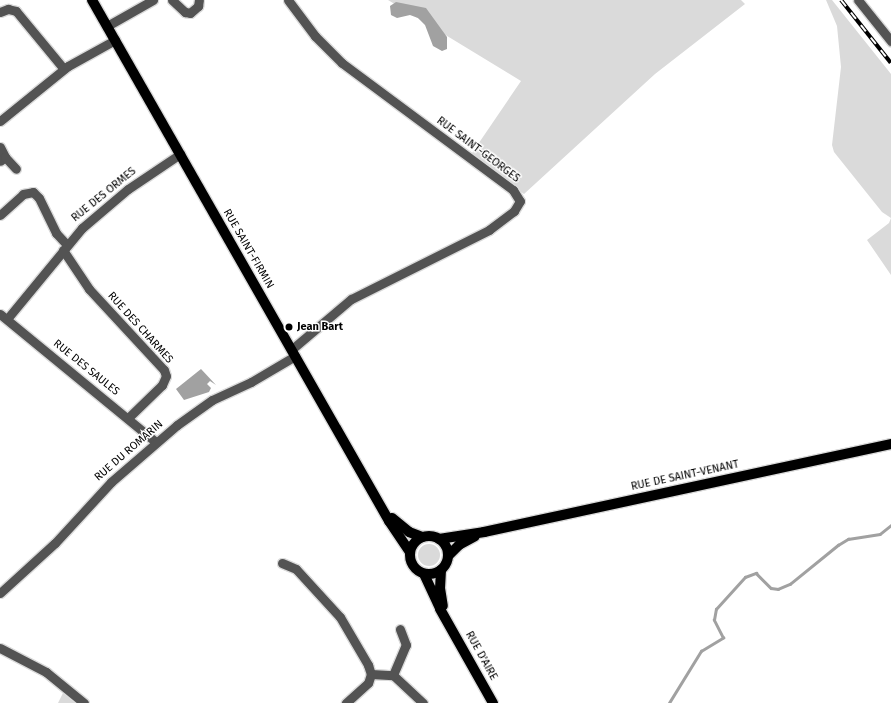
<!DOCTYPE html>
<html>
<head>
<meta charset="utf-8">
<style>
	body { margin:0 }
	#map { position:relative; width:891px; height:703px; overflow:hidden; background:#fff; font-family:"Fira Sans",sans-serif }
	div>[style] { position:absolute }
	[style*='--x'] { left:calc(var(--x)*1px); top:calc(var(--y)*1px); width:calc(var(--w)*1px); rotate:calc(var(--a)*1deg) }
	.green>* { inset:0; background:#dadada }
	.round { border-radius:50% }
	.water>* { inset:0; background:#a1a1a1 }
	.stream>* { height:2.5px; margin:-1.25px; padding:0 1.25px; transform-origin:1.25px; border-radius:1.25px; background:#a1a1a1 }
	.roads { filter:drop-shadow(1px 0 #dbdbdb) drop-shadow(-1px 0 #dbdbdb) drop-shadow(0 1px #dbdbdb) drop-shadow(0 -1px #dbdbdb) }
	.minor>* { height:9px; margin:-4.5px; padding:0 4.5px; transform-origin:4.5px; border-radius:4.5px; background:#535353 }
	.major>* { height:10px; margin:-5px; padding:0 5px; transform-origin:5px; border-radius:5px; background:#000 }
	.major>.ring { margin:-5px; padding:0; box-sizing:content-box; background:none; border:10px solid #000; border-radius:50% }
	.rail>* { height:4px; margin-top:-2px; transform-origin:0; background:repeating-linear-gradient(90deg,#fff 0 8px,#000 0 16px); box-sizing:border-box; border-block:1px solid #000 }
	.dots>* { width:11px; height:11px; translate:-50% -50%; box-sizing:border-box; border:2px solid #fff; border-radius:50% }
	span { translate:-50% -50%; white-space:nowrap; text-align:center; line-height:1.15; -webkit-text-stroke:3px #fff; paint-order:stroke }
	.street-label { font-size:11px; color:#000 }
	.poi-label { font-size:11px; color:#000; font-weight:700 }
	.left { translate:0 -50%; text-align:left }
</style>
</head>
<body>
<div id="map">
	<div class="green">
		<i style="clip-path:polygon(388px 0,741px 0,745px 4px,655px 74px,524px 194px,470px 156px,521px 81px)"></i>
		<i style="clip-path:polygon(826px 0,832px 0,891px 74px,891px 275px,867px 240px,889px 223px,891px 218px,882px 212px,834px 152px,832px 145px,841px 67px,837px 26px)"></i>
		<i class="round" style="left:418px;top:544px;width:22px;height:22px"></i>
		<i style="clip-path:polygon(64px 691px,79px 703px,58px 703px)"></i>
	</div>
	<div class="water">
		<i style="clip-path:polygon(396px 2px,426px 8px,447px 37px,447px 49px,442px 51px,433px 46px,425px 25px,418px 18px,410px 15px,397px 18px,391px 15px,390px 6px)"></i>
		<i style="clip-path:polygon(201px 369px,216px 385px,210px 381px,207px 384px,211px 388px,209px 392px,184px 400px,176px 389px)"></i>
	</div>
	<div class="stream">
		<i style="--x:669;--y:703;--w:61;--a:-58.4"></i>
		<i style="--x:701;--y:651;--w:26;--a:-31"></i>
		<i style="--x:723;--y:638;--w:20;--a:-117"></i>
		<i style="--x:714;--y:620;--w:11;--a:-80"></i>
		<i style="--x:716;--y:609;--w:43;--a:-47.8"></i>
		<i style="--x:745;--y:577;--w:12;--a:-20"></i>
		<i style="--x:756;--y:573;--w:21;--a:45"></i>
		<i style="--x:771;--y:588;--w:7;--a:8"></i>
		<i style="--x:778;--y:589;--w:13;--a:-23"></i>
		<i style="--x:790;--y:584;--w:62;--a:-39.1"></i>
		<i style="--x:838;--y:545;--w:12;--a:-31"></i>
		<i style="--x:848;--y:539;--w:32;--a:-9"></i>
		<i style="--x:880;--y:534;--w:14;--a:-39"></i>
	</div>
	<div class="roads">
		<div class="minor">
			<i style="--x:172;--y:0;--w:18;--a:43"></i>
			<i style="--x:185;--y:12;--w:5;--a:11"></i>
			<i style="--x:190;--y:13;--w:11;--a:-41"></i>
			<i style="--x:198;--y:6;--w:6;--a:-81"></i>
			<i style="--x:288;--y:0;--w:45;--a:53.1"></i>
			<i style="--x:315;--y:36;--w:38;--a:45"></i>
			<i style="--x:342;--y:63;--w:213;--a:36.6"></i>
			<i style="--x:513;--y:190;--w:13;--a:58"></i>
			<i style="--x:520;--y:201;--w:12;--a:121"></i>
			<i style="--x:514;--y:211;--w:31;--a:143"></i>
			<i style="--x:489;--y:230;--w:154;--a:153.4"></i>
			<i style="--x:351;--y:299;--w:77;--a:139.7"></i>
			<i style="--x:858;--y:0;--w:53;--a:51.2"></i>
			<i style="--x:0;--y:12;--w:9;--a:-21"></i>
			<i style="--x:8;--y:9;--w:8;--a:14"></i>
			<i style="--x:16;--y:11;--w:75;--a:50.4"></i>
			<i style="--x:107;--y:26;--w:53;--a:-29.5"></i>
			<i style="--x:0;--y:121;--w:87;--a:-39"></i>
			<i style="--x:68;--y:66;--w:54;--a:-29"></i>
			<i style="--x:0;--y:147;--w:11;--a:63"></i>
			<i style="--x:5;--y:157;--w:6;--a:141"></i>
			<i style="--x:5;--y:157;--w:16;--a:47"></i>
			<i style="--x:0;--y:215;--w:31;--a:-42"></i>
			<i style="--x:23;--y:194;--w:10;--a:-11"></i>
			<i style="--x:33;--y:192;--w:8;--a:45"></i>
			<i style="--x:39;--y:198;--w:39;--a:64"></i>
			<i style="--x:56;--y:233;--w:16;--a:47"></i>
			<i style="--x:63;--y:250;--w:47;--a:56.3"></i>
			<i style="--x:89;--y:289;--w:110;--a:47.2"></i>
			<i style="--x:164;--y:370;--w:6;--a:72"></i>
			<i style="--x:166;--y:376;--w:10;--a:114"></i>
			<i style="--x:162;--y:385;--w:47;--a:135.9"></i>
			<i style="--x:0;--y:314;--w:202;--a:39.4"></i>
			<i style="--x:7;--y:319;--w:118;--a:-50.5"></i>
			<i style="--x:82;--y:228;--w:60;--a:-40.3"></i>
			<i style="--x:128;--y:189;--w:63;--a:-33.9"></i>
			<i style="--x:282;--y:563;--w:15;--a:23"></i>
			<i style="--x:296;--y:569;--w:65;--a:47.5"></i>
			<i style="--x:340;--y:617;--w:56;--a:59.7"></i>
			<i style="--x:368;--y:665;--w:9;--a:72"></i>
			<i style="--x:371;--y:674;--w:9;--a:108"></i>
			<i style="--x:368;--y:683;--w:30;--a:138"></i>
			<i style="--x:0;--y:593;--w:74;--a:-42.3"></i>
			<i style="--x:55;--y:543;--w:83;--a:-47.4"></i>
			<i style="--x:111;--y:482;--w:87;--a:-40.8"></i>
			<i style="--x:177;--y:425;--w:43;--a:-35.5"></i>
			<i style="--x:212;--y:400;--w:43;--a:-24.8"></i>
			<i style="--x:251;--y:382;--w:51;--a:-30.6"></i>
			<i style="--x:0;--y:648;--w:52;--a:27.6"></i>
			<i style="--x:46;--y:672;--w:49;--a:39.2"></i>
			<i style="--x:371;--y:674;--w:22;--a:3"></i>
			<i style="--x:393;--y:675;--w:41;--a:43"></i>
			<i style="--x:393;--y:675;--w:33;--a:-67"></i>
			<i style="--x:406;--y:645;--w:17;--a:-111"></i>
		</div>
		<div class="major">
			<i style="--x:92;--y:0;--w:600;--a:60.31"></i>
			<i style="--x:389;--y:521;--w:37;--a:56"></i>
			<i style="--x:392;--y:518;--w:22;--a:39"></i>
			<i style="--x:409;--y:532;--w:14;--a:21"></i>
			<i class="ring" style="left:410px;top:536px;width:28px;height:28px"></i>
			<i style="--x:439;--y:539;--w:46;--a:-8.8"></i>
			<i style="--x:484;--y:532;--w:416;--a:-12.2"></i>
			<i style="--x:448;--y:556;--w:16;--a:-45"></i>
			<i style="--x:459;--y:545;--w:18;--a:-29"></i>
			<i style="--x:441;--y:570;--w:18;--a:93"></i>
			<i style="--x:440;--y:588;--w:18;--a:81"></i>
			<i style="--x:424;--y:574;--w:38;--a:65"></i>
			<i style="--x:440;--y:609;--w:108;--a:60.6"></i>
		</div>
	</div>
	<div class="rail">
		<i style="--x:841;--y:0;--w:80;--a:51.6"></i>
	</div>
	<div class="dots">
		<i style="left:289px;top:327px;background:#000"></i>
	</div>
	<div class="street-label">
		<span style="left:478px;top:150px;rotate:37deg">RUE SAINT-GEORGES</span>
		<span style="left:104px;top:195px;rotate:-39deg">RUE DES ORMES</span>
		<span style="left:248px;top:249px;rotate:60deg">RUE SAINT-FIRMIN</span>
		<span style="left:140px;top:328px;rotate:48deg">RUE DES CHARMES</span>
		<span style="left:86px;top:368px;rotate:39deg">RUE DES SAULES</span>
		<span style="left:129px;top:451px;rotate:-41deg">RUE DU ROMARIN</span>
		<span style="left:685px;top:476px;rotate:-12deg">RUE DE SAINT-VENANT</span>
		<span style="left:481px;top:656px;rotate:61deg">RUE D'AIRE</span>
	</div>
	<div class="poi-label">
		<span class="left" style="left:297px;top:327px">Jean Bart</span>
	</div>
</div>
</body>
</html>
